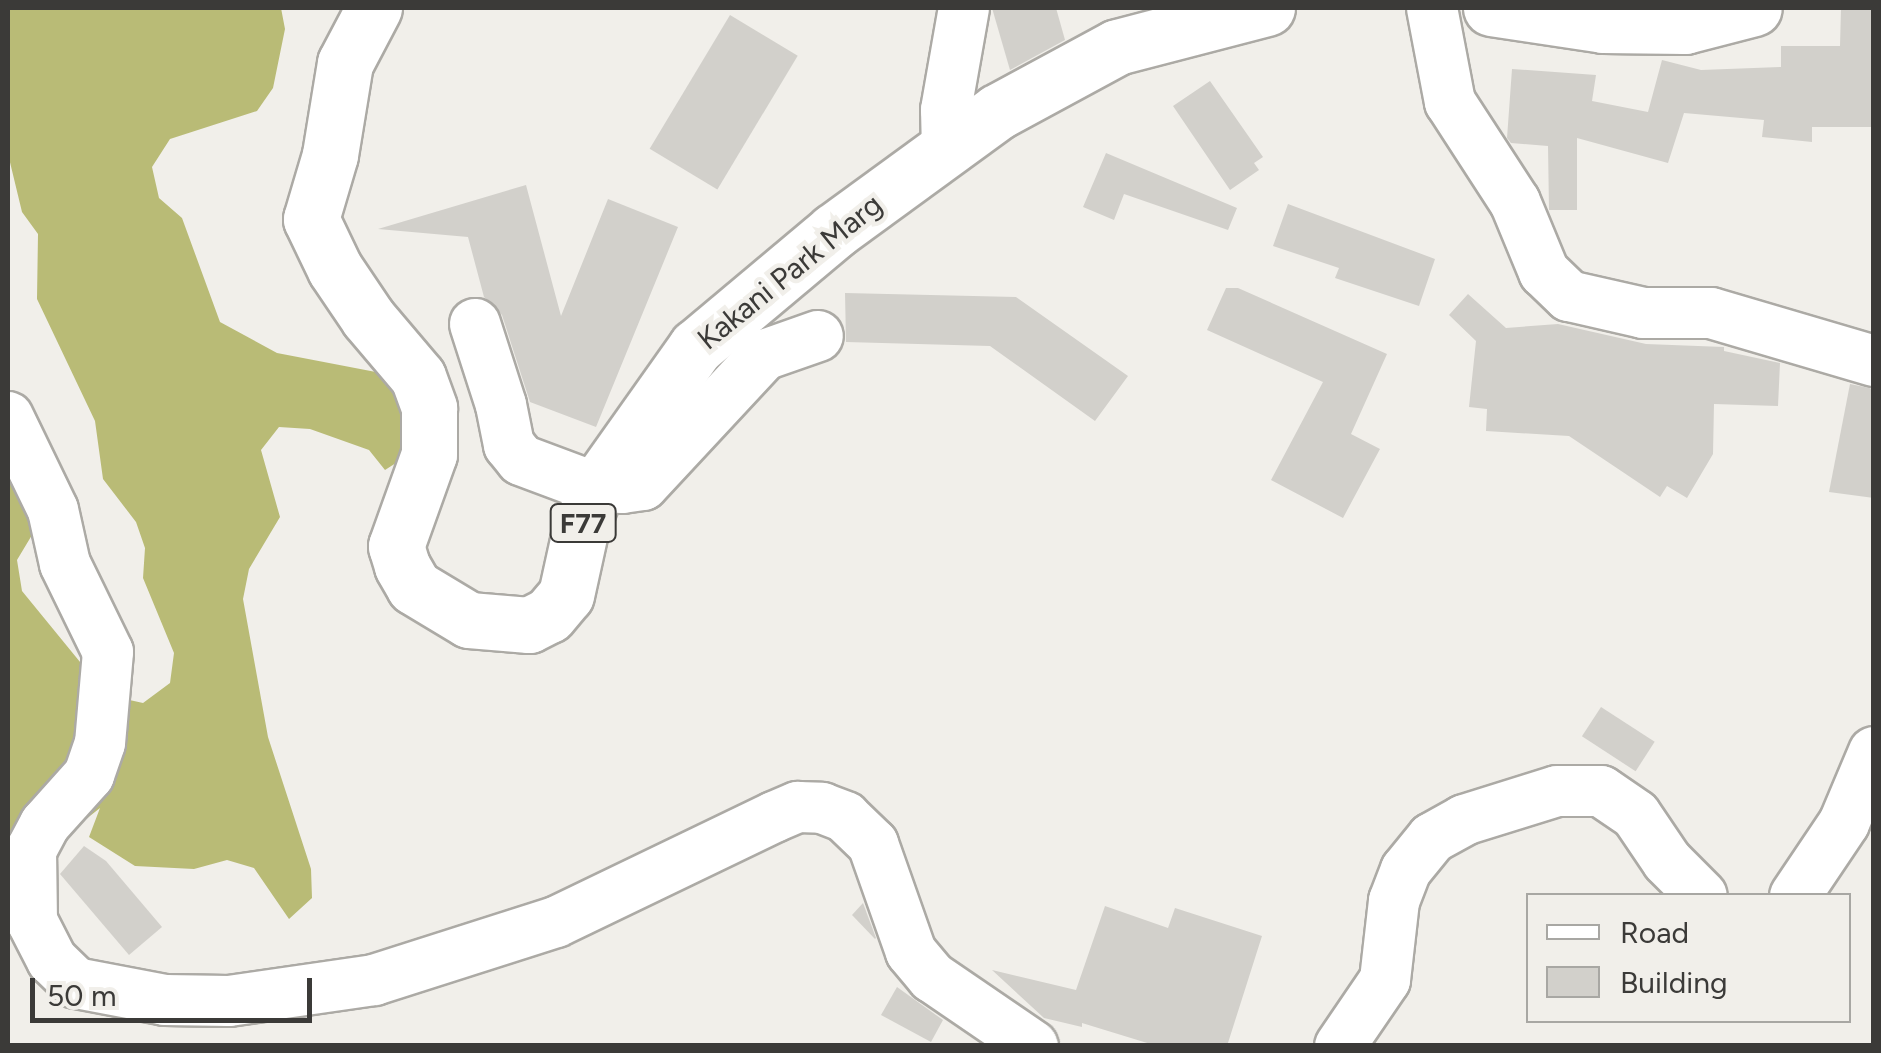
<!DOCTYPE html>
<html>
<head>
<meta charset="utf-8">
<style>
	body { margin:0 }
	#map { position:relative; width:1881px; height:1053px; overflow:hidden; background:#f1efea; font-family:Figtree,sans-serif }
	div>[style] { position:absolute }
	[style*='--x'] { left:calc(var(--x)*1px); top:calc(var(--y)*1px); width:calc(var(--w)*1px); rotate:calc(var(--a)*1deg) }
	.forest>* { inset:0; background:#b9bb76 }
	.building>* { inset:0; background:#d2d0cb; transform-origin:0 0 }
	.roads { filter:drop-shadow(2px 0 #acaaa5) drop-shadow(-2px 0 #acaaa5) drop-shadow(0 2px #acaaa5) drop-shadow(0 -2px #acaaa5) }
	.minor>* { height:50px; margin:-25px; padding:0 25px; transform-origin:25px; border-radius:25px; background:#fff }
	.major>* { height:55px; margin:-27.5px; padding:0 27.5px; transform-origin:27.5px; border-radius:27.5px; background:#fff }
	span { translate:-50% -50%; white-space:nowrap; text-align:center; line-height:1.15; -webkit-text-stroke:9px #f1efea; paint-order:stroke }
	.shield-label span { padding:2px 8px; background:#f1efea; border:2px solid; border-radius:8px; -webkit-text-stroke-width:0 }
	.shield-label { font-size:28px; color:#3b3a38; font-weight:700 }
	.street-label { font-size:30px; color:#3b3a38 }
	.frame { position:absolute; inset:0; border:10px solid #3b3a38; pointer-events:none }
	.legend { position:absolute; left:1526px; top:893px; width:325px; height:130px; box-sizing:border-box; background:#f1efea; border:2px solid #a8a7a3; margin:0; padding:12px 18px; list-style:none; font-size:30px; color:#3b3a38 }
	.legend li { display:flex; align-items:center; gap:20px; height:50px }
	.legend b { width:50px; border:2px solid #a8a7a3 }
	.scale { position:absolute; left:30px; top:978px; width:282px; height:45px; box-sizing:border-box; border:5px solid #3b3a38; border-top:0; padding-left:12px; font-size:30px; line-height:35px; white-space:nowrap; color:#3b3a38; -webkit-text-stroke:8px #f1efea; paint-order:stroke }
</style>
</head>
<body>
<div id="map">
	<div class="forest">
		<i style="clip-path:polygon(8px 8px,281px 8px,285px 29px,273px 88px,257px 111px,170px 139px,152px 167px,159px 198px,182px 218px,220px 322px,277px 353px,381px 373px,407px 391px,410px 454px,385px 470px,369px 450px,310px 429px,279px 427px,261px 450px,280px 517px,249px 569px,243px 599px,268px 737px,311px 869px,312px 898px,289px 919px,254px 868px,227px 860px,194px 869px,135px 866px,89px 837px,100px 808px,8px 881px,8px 454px,36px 506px,32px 535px,17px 560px,22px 591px,107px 695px,143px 703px,170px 683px,174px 653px,143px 578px,145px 548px,136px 522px,103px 479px,95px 421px,37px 299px,38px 234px,22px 212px,8px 154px)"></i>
	</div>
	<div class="building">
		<i style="clip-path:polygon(992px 8px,1056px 8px,1065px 40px,1010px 70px)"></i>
		<i style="clip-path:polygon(1841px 8px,1874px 8px,1874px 127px,1812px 127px,1812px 142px,1762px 137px,1764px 120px,1684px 113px,1668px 163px,1577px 138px,1577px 210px,1549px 210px,1548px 146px,1511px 143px,1507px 138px,1512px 69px,1596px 75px,1592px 101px,1648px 112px,1662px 60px,1701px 70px,1781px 67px,1781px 46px,1840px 46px)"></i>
		<i style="left:730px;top:15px;width:79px;height:156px;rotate:31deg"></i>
		<i style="clip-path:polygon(1210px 81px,1263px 157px,1254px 163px,1259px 170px,1230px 190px,1173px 106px)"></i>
		<i style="clip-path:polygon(1106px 153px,1237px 208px,1228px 230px,1124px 194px,1114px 220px,1083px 207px)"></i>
		<i style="clip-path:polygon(526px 185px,561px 316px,608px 199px,678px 227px,596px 427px,530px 402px,502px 315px,484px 297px,468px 237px,378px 229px)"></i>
		<i style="clip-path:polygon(1288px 204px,1435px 259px,1419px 306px,1335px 278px,1339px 268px,1273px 246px)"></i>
		<i style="clip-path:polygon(1226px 288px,1238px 288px,1387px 354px,1351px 434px,1380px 449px,1343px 518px,1271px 480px,1323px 382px,1207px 330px)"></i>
		<i style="clip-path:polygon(845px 293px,1016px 297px,1128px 376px,1095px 421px,990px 346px,846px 342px)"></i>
		<i style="clip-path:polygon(1468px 294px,1506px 328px,1558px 324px,1646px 344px,1724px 347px,1724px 351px,1780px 363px,1778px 406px,1714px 404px,1713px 454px,1687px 498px,1667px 486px,1660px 497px,1569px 436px,1486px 431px,1487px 409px,1469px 407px,1476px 341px,1449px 315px)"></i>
		<i style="clip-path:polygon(1850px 384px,1874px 389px,1874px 498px,1829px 492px)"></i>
		<i style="left:1601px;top:707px;width:64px;height:35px;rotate:33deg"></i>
		<i style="clip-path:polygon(84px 846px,106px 861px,162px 927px,129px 955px,60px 874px)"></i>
		<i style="clip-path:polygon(863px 903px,876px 938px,875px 939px,852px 915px)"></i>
		<i style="clip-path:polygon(1105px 906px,1168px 928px,1175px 908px,1262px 936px,1227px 1046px,1157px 1046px,1082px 1023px,1082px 1027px,1044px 1018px,992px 970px,1076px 990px)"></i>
		<i style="clip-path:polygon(897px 987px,943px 1020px,931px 1042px,881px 1015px)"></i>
	</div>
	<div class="roads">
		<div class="minor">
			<i style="--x:1432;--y:8;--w:96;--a:79.2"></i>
			<i style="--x:1450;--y:102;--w:119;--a:57"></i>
			<i style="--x:1515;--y:202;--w:76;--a:67.5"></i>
			<i style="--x:1544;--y:272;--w:35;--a:44"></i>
			<i style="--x:1569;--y:296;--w:76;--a:12.9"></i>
			<i style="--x:1643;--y:313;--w:68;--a:0"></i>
			<i style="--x:1711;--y:313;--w:170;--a:16.4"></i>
			<i style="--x:947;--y:150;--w:40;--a:-91.4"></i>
			<i style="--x:946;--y:110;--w:104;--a:-80"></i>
			<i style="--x:475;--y:324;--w:85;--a:72.2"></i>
			<i style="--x:501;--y:405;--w:41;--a:78.7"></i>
			<i style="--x:509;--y:445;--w:19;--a:51"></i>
			<i style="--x:521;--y:460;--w:80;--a:20.5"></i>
			<i style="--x:8;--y:417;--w:103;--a:64.2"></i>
			<i style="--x:53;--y:510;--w:55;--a:77.5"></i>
			<i style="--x:65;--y:564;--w:98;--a:64"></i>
			<i style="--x:108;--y:652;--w:91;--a:95"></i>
			<i style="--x:100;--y:743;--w:34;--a:109"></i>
			<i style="--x:89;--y:775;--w:66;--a:131.9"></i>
			<i style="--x:45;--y:824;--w:30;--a:118"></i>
			<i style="--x:31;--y:850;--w:71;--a:89.2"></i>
			<i style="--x:32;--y:921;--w:44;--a:62.9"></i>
			<i style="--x:52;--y:960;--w:33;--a:44"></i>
			<i style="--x:76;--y:983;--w:91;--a:10.8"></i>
			<i style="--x:165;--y:1000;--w:64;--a:0.9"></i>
			<i style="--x:229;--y:1001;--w:147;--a:-8.2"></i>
			<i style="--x:374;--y:980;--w:191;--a:-17.7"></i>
			<i style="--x:556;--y:922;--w:242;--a:-25.7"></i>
			<i style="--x:774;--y:817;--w:26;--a:-23"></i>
			<i style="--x:798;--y:807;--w:24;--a:2"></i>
			<i style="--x:822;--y:808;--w:25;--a:21"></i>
			<i style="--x:845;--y:817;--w:39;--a:44"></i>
			<i style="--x:873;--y:844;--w:114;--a:70.6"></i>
			<i style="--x:911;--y:952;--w:33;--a:50"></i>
			<i style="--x:932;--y:977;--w:122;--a:34.3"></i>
			<i style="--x:606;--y:476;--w:20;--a:37"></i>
			<i style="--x:622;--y:488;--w:21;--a:-8"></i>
			<i style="--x:643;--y:485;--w:178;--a:-47.1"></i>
			<i style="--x:764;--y:355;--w:57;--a:-19.4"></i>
			<i style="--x:1795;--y:896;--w:88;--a:-56.1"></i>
			<i style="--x:1844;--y:823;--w:77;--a:-67.1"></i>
			<i style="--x:1340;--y:1046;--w:80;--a:-55.7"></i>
			<i style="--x:1385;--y:980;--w:80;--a:-83.5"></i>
			<i style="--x:1394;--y:901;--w:33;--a:-69"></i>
			<i style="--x:1406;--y:870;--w:41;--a:-50.9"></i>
			<i style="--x:1432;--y:838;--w:37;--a:-29"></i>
			<i style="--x:1464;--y:820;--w:97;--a:-17.3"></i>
			<i style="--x:1557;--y:791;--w:44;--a:0"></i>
			<i style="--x:1601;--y:791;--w:42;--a:34.4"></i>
			<i style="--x:1636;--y:815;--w:55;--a:56"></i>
			<i style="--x:1667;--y:861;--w:49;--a:45"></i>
		</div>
		<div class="major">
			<i style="--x:374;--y:8;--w:62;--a:117.8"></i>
			<i style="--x:345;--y:63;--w:93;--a:99.3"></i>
			<i style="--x:330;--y:155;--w:67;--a:106.5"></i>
			<i style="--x:311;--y:219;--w:55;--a:64.4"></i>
			<i style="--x:335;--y:269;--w:59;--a:56"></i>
			<i style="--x:368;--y:318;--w:77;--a:49.7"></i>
			<i style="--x:418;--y:377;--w:33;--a:70"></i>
			<i style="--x:429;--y:408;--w:46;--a:90"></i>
			<i style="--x:429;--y:454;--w:98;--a:109.7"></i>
			<i style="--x:396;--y:546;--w:21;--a:73"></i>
			<i style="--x:402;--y:566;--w:24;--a:60"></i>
			<i style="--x:414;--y:587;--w:64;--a:31"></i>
			<i style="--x:469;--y:620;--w:60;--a:4.8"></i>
			<i style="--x:529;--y:625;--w:22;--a:-27"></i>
			<i style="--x:549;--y:615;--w:26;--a:-50"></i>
			<i style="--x:566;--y:595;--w:70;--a:-77.6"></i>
			<i style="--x:581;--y:527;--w:42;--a:-69"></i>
			<i style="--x:596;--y:488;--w:173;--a:-54.7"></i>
			<i style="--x:696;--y:347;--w:180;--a:-40"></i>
			<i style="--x:834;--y:231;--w:202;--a:-36.1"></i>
			<i style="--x:997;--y:112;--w:136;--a:-28.4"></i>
			<i style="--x:1117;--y:47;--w:155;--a:-14.6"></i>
			<i style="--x:1491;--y:8;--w:113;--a:8.6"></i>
			<i style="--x:1603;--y:25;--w:82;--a:0.7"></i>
			<i style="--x:1685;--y:26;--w:71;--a:-14.6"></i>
		</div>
	</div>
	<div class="shield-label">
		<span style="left:583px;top:523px">F77</span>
	</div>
	<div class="street-label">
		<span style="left:790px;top:272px;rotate:-39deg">Kakani Park Marg</span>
	</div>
	<div class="frame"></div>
	<ul class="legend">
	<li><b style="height:12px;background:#fff"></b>Road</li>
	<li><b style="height:28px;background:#d2d0cb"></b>Building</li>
	</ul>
	<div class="scale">50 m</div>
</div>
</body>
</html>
